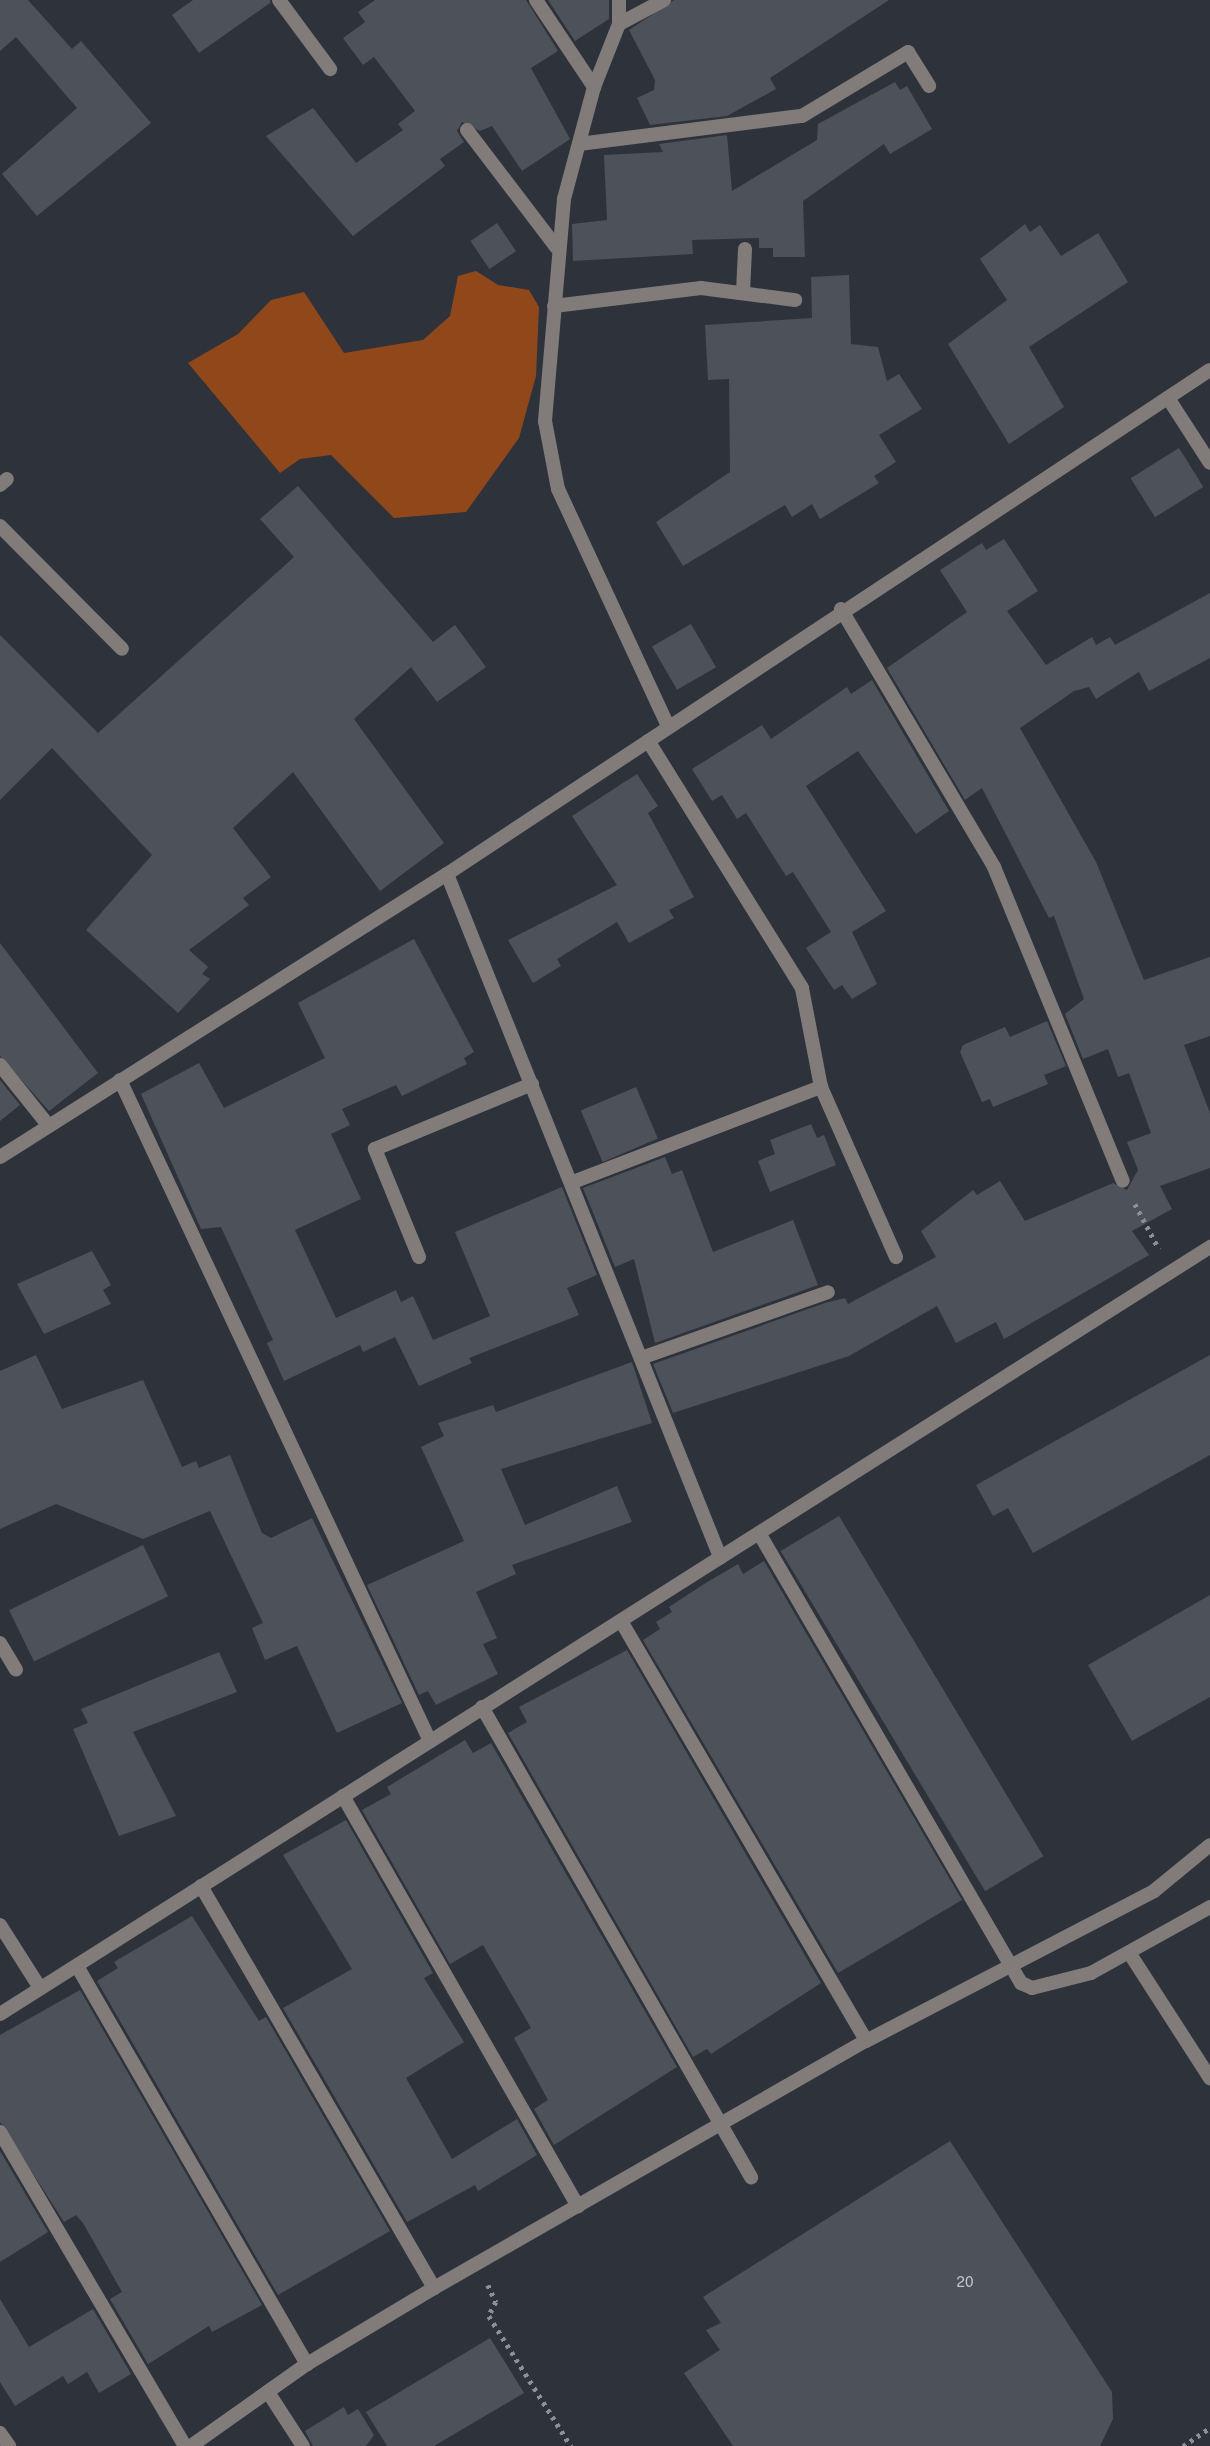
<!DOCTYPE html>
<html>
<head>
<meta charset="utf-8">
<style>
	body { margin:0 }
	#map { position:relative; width:1210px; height:2446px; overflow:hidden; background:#2e333b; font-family:"Public Sans",sans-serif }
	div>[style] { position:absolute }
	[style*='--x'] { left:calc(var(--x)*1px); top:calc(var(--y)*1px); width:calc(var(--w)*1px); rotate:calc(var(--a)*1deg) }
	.forest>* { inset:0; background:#90481a }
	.building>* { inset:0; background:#4c515a; transform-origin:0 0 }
	.path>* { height:4.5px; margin-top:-2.25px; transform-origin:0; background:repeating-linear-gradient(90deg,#8d9197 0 3.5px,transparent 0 8.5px) }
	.service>* { height:14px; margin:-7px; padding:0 7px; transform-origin:7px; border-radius:7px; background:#817c7a }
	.minor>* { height:14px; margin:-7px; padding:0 7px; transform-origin:7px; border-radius:7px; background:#817c7a }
	.tertiary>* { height:14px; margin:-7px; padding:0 7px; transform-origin:7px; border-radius:7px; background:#817c7a }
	span { translate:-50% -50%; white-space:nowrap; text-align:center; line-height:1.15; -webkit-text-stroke:5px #2e333b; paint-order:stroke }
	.number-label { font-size:14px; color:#c1c4ca }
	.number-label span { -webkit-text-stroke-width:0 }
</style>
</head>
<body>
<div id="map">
	<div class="forest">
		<i style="clip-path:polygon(476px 271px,498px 285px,529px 290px,539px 307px,536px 376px,519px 438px,466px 512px,394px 518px,331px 455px,300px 459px,280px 473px,188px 363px,238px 334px,271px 300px,304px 292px,344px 353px,423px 340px,450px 316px,458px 276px)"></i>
	</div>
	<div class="building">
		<i style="clip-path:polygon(0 0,28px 0,72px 49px,81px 41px,151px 123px,37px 216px,2px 174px,77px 108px,16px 37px,0 51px)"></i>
		<i style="clip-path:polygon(193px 0,270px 0,270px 3px,199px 53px,172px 15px)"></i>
		<i style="clip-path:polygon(375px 0,526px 0,558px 51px,531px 68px,570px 139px,522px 171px,492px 126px,480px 131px,462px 122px,457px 131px,464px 142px,440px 159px,445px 166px,353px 236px,266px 136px,313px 108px,356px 163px,403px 130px,398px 124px,415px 111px,374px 57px,363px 65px,343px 38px,365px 22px,358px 12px)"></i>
		<i style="clip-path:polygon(548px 0,609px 0,609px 19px,575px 41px)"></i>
		<i style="clip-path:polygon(674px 0,889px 0,770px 78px,776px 89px,727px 116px,650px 125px,637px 98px,654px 90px,655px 80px,629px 30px)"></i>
		<i style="clip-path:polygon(895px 82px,900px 90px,907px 86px,932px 129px,890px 154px,884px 144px,803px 201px,805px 257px,773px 257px,773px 248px,759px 248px,759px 238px,692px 240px,693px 254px,573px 261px,572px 224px,607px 220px,604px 155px,663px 152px,659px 144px,727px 135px,732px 191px,817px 140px,818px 124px)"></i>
		<i style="left:497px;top:223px;width:34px;height:32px;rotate:56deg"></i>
		<i style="clip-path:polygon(1025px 224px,1030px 232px,1040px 225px,1061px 256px,1098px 233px,1128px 282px,1029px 347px,1064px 407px,1009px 444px,948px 344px,1007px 300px,980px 259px)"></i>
		<i style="clip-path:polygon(849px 275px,851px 344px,878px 347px,887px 381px,899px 374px,922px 409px,879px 435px,896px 462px,874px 476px,879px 483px,820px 519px,812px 504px,792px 517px,785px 505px,683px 566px,656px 522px,730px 472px,729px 379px,708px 380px,705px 325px,812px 318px,811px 277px)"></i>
		<i style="left:1179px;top:448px;width:46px;height:57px;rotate:58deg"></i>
		<i style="clip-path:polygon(298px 486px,433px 642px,455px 625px,486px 667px,437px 702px,411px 667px,354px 719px,444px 843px,380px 891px,293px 772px,233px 828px,271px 877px,243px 898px,249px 905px,189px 950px,208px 967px,202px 974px,210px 979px,178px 1013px,86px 930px,152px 855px,52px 748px,0 800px,0 635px,98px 733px,294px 557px,260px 519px)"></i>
		<i style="clip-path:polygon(1004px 539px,1038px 591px,1007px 611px,1046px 665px,1092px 637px,1096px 645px,1110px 637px,1115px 645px,1210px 593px,1210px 658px,1149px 691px,1139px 672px,1096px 699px,1089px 687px,1074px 691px,1020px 728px,1096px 862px,1144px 980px,1210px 957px,1210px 1036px,1184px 1045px,1210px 1113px,1210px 1168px,1160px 1186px,1172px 1209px,1132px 1231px,1149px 1255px,1004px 1339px,996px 1322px,956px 1343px,937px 1306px,849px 1356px,673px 1413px,653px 1364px,825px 1303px,845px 1298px,848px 1304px,936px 1257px,921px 1231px,973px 1190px,977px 1195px,1000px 1181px,1025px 1221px,1113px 1183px,1127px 1190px,1138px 1170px,1127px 1142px,1151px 1133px,1129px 1073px,1118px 1077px,1108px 1049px,1083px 1059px,1065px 1014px,1084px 999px,1054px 916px,1049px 918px,982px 788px,965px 800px,887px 668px,967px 612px,940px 570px,982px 543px,986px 550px)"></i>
		<i style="left:691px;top:624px;width:50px;height:45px;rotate:60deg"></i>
		<i style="clip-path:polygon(872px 680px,949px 811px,916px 834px,858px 751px,806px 786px,886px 911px,852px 932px,877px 984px,852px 999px,842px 985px,834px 990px,806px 948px,831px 932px,793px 872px,786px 876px,746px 813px,737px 819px,722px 795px,712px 801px,692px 769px,762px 725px,771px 739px,847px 687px,851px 694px)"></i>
		<i style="clip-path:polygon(637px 774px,658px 806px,648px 813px,694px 897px,669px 910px,674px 918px,629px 943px,617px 922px,557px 959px,561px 966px,533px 983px,508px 940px,617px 885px,572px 816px)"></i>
		<i style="clip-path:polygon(414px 939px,474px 1052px,464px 1058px,467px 1064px,402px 1096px,396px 1085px,342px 1109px,350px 1125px,331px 1134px,361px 1199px,295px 1230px,336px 1318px,396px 1290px,401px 1302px,413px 1296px,433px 1340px,490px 1316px,455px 1232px,562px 1187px,597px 1275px,567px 1288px,579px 1315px,469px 1358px,472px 1363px,419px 1386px,395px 1337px,363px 1352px,360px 1345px,284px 1381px,267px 1343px,273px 1340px,221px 1227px,201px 1229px,141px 1094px,199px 1063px,224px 1108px,325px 1058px,298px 1003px)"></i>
		<i style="clip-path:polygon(0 943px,98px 1073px,49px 1111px,0 1056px)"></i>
		<i style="clip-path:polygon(1047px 1021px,1066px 1066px,1044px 1075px,1048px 1084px,993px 1107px,990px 1099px,982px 1102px,960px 1052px,963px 1045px,1005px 1027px,1010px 1037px)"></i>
		<i style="clip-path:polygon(0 1080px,20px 1105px,0 1121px)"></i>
		<i style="left:636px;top:1087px;width:56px;height:60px;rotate:67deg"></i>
		<i style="clip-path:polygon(811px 1124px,817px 1138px,824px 1135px,836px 1165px,770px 1192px,758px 1161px,775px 1154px,770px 1140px)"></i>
		<i style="clip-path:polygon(665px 1157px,672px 1174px,682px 1170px,713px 1252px,793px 1220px,818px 1285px,655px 1343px,634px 1259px,615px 1267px,583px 1188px)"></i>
		<i style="clip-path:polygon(92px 1251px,111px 1285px,103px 1290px,111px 1304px,44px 1334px,17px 1284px)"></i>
		<i style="clip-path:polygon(36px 1355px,62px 1409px,143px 1380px,182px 1467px,196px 1461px,199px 1468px,230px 1455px,262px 1533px,271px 1538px,312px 1518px,402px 1703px,337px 1733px,297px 1646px,265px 1660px,252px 1628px,263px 1623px,210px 1511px,143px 1539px,56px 1504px,0 1529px,0 1371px)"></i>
		<i style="clip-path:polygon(1210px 1355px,1210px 1455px,1033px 1553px,1008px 1508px,993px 1516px,976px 1485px)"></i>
		<i style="clip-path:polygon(632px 1362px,652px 1423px,501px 1469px,525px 1525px,617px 1486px,632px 1522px,512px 1565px,516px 1574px,476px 1592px,497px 1638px,483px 1644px,498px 1674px,436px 1705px,428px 1691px,419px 1695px,367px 1585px,464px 1541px,421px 1447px,444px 1436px,438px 1423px,493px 1405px,496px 1412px)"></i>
		<i style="left:839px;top:1516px;width:397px;height:68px;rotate:59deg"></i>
		<i style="left:143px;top:1545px;width:57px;height:149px;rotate:64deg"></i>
		<i style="clip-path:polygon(764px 1561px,962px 1900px,838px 1973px,643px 1640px,660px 1629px,656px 1622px,672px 1612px,669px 1607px,704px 1584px,738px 1564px,743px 1574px)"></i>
		<i style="clip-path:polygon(1210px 1595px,1210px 1697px,1132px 1741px,1088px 1665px)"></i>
		<i style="clip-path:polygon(627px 1650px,821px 1983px,711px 2054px,707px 2049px,693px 2057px,508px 1733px,527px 1722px,519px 1707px)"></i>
		<i style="clip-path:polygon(219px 1652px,237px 1692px,133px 1732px,176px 1816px,119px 1836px,73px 1729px,88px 1723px,81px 1709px)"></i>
		<i style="clip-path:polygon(465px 1740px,473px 1753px,491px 1743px,677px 2067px,554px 2145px,534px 2109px,548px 2100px,514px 2038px,531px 2028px,483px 1945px,450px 1964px,362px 1810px,391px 1794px,387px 1787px)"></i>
		<i style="clip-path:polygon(346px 1820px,433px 1973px,424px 1978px,464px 2042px,406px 2078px,452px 2159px,517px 2119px,537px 2155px,478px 2191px,475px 2185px,407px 2222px,283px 2008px,352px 1969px,283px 1855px)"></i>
		<i style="clip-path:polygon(192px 1916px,259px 2021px,266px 2017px,390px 2231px,278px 2295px,97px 1981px,118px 1968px,114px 1962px)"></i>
		<i style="clip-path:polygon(80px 1990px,262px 2305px,212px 2332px,209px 2326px,148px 2364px,110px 2299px,122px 2292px,83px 2223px,76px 2215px,64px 2222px,0 2122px,0 2035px)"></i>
		<i style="clip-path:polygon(950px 2141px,1112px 2392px,1113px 2419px,1100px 2446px,733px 2446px,684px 2373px,720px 2350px,706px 2330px,721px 2323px,703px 2297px)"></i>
		<i style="clip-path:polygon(0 2151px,48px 2232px,0 2262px)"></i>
		<i style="clip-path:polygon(0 2299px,29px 2347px,93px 2309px,131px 2374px,99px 2393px,87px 2372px,68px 2384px,63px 2376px,15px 2406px,0 2382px)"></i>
		<i style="clip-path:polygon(490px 2338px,524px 2393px,434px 2446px,387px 2446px,366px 2412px)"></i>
		<i style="clip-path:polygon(344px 2407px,348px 2415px,358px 2409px,374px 2435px,366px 2446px,313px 2446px,305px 2431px)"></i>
	</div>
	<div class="path">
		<i style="--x:1135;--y:1204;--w:51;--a:61.9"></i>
		<i style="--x:488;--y:2285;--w:19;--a:65"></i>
		<i style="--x:496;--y:2302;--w:16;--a:117"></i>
		<i style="--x:489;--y:2316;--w:154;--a:57.8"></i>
		<i style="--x:1183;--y:2446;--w:32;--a:-34"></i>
	</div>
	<div class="service">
		<i style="--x:279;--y:0;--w:86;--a:53.5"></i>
		<i style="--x:619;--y:24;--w:51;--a:-28.1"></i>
		<i style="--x:467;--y:130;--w:148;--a:52.7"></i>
		<i style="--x:579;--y:144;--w:225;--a:-7.2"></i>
		<i style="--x:802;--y:116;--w:124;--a:-31.1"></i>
		<i style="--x:908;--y:52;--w:40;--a:58"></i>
		<i style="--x:743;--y:292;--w:43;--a:-87.3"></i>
		<i style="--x:554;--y:306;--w:148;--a:-7"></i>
		<i style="--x:701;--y:288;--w:95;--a:7.3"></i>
		<i style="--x:1168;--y:398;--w:77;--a:57.1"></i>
		<i style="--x:0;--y:485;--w:9;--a:-41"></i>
		<i style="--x:0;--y:526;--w:173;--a:45.2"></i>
		<i style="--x:0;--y:1065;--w:77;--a:51.3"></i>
		<i style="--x:821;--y:1087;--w:186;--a:66.2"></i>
		<i style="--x:419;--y:1257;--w:117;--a:-112.2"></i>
		<i style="--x:375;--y:1149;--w:170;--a:-22.5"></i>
		<i style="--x:641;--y:1358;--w:198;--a:-19.4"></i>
		<i style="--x:0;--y:1643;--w:31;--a:59"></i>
		<i style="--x:268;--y:2392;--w:64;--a:57.1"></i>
	</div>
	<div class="minor">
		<i style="--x:536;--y:0;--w:105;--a:56.3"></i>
		<i style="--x:619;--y:0;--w:24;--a:90"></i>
		<i style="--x:619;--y:24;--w:68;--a:111.6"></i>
		<i style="--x:594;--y:87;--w:116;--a:105"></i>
		<i style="--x:564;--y:199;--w:223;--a:94.9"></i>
		<i style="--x:545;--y:421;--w:69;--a:79.2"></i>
		<i style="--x:558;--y:489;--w:261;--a:65.1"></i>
		<i style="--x:841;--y:609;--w:300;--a:59.3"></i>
		<i style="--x:994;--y:867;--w:339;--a:67.7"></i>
		<i style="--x:447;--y:874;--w:736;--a:68.21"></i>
		<i style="--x:120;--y:1080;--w:728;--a:64.88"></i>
		<i style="--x:0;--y:1157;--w:529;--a:-32.34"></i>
		<i style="--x:447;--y:874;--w:914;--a:-33.45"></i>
		<i style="--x:573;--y:1182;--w:266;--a:-21"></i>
		<i style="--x:821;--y:1087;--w:101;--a:-100.9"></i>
		<i style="--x:802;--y:988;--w:291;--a:-121.9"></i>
		<i style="--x:759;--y:1533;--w:521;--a:59.79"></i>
		<i style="--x:1021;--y:1983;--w:12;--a:24"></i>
		<i style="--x:1032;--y:1988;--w:61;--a:-14.3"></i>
		<i style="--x:1091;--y:1973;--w:136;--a:-29"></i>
		<i style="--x:621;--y:1621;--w:486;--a:59.7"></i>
		<i style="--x:482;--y:1707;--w:542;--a:60.22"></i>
		<i style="--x:343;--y:1796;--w:473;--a:60.2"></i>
		<i style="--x:201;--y:1886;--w:465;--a:59.9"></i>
		<i style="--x:0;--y:1925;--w:75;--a:57.6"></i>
		<i style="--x:1130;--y:1954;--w:148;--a:57.2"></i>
		<i style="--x:77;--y:1966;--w:460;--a:60"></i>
		<i style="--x:0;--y:2014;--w:1433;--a:-32.37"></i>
		<i style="--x:0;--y:2132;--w:364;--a:59.5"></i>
		<i style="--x:0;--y:2433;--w:16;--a:55"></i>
	</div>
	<div class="tertiary">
		<i style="--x:191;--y:2446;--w:142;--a:-35.3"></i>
		<i style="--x:307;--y:2364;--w:148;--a:-30.9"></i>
		<i style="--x:434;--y:2288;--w:498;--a:-29.8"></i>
		<i style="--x:866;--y:2041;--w:325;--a:-27.5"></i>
		<i style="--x:1154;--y:1891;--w:72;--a:-39.4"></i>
	</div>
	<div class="number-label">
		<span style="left:965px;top:2282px">20</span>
	</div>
</div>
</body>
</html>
